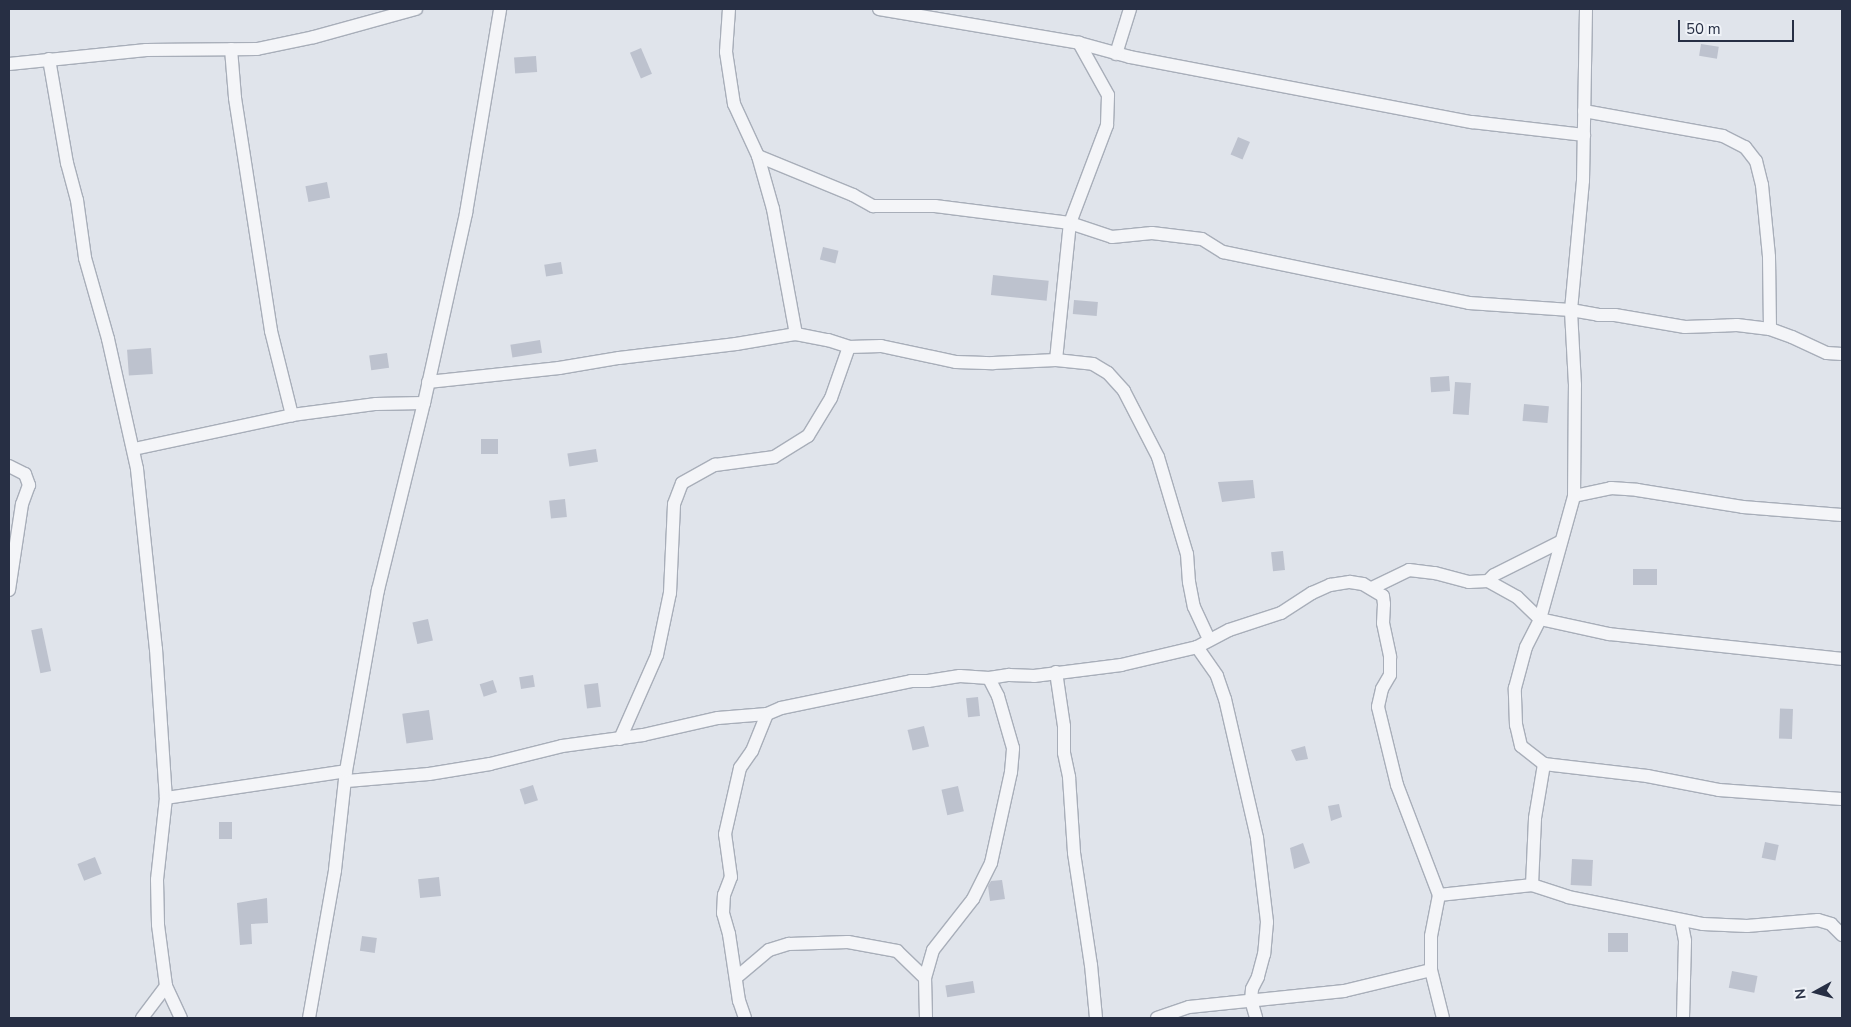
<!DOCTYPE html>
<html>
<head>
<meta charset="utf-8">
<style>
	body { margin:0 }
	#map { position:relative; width:1851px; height:1027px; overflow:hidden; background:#e0e4eb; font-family:"Nunito Sans",sans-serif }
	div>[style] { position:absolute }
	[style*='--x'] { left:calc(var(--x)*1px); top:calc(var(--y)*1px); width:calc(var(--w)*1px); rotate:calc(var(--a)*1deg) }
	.building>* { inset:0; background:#bdc2ce; transform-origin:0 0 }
	.roads { filter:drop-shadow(1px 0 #a8aeb9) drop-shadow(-1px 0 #a8aeb9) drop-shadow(0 1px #a8aeb9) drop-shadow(0 -1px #a8aeb9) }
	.street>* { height:12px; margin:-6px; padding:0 6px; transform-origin:6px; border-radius:6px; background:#f4f5f8 }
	span { translate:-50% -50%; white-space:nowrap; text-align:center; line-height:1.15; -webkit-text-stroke:5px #f0f3f8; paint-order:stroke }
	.frame { position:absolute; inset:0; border:10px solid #272f44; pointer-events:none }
	.north { position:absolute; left:1791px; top:967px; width:50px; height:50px; -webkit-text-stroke:4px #f0f3f8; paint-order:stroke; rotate:263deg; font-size:14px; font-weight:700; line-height:20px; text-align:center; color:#272f44 }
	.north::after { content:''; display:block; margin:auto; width:18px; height:22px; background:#272f44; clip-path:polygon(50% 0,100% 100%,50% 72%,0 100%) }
	.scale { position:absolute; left:1678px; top:20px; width:116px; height:22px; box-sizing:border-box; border:2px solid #272f44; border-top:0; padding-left:6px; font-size:15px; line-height:18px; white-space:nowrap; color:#272f44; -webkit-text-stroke:4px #f0f3f8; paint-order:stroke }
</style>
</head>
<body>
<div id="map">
	<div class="building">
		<i style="left:1701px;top:44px;width:18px;height:12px;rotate:9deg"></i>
		<i style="left:641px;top:48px;width:28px;height:12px;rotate:67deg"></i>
		<i style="left:536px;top:56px;width:16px;height:22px;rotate:86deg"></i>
		<i style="left:1238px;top:137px;width:13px;height:19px;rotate:23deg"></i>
		<i style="left:327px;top:182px;width:16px;height:22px;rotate:79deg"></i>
		<i style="left:823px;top:247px;width:16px;height:13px;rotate:14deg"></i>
		<i style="left:561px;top:262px;width:12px;height:17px;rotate:81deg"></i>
		<i style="left:993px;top:275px;width:56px;height:20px;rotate:6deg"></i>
		<i style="left:1074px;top:300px;width:24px;height:14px;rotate:5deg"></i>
		<i style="left:540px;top:340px;width:13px;height:30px;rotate:81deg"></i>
		<i style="left:151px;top:348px;width:26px;height:24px;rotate:86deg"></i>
		<i style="left:387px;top:353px;width:15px;height:18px;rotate:82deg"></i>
		<i style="left:1449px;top:376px;width:15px;height:19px;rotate:86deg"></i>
		<i style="left:1455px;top:382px;width:16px;height:32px;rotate:4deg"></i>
		<i style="left:1524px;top:404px;width:25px;height:17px;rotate:5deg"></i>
		<i style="left:481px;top:439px;width:17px;height:15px"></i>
		<i style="left:596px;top:449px;width:13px;height:29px;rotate:81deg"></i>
		<i style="clip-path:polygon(1253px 480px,1255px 498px,1222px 502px,1218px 482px)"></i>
		<i style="left:565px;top:499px;width:18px;height:16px;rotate:84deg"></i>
		<i style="left:1283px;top:551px;width:19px;height:12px;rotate:84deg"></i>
		<i style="left:1633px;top:569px;width:24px;height:16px"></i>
		<i style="left:428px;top:619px;width:22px;height:16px;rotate:77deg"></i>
		<i style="left:42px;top:628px;width:44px;height:11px;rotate:78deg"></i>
		<i style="left:533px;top:675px;width:12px;height:14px;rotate:81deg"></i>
		<i style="left:493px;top:680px;width:13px;height:14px;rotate:72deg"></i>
		<i style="left:598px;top:683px;width:24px;height:14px;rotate:83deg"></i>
		<i style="left:978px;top:697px;width:19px;height:12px;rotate:84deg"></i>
		<i style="left:1793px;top:709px;width:30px;height:13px;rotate:92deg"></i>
		<i style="left:429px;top:710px;width:30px;height:27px;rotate:82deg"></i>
		<i style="left:924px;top:726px;width:21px;height:17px;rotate:76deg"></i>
		<i style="clip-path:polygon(1305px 746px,1308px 759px,1296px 761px,1291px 750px)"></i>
		<i style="left:533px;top:785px;width:16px;height:14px;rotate:72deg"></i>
		<i style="left:958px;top:786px;width:26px;height:17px;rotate:77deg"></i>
		<i style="clip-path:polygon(1339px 804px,1342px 817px,1331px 821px,1328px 806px)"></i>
		<i style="left:219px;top:822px;width:13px;height:17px"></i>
		<i style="left:1765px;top:842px;width:14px;height:16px;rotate:12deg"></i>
		<i style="clip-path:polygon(1303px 843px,1310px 863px,1294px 869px,1290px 848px)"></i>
		<i style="left:95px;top:857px;width:18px;height:19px;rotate:68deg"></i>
		<i style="left:1572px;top:859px;width:21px;height:26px;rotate:3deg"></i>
		<i style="left:439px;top:877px;width:19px;height:21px;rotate:84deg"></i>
		<i style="clip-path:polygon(1002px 880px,1005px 899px,990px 901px,988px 886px,991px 881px)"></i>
		<i style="clip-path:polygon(267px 898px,268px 923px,251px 924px,252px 944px,240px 945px,237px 903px)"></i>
		<i style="left:1608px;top:933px;width:20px;height:19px"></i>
		<i style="left:362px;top:936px;width:15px;height:15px;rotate:8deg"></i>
		<i style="left:1732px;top:971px;width:26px;height:17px;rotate:11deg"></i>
		<i style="left:973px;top:981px;width:12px;height:28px;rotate:81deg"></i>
	</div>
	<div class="roads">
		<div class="street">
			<i style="--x:729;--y:9;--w:43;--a:94"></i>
			<i style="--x:726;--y:52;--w:53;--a:81.3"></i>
			<i style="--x:734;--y:104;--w:57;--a:65.2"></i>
			<i style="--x:758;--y:156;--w:55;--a:74.2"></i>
			<i style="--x:773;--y:209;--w:127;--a:79.6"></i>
			<i style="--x:879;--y:9;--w:203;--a:9.6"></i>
			<i style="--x:1079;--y:43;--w:53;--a:15.4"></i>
			<i style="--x:1130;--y:57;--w:348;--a:10.8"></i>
			<i style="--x:1472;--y:122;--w:113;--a:6.6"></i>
			<i style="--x:231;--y:49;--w:49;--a:85.3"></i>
			<i style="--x:235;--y:98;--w:236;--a:81.2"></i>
			<i style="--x:271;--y:331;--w:87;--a:76"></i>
			<i style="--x:1116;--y:54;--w:47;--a:-72.7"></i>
			<i style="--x:49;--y:59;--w:106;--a:80.2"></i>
			<i style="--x:67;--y:163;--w:38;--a:75"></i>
			<i style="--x:77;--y:200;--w:59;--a:82.1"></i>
			<i style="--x:85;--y:258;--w:84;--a:74.1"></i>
			<i style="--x:108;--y:339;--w:133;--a:77.4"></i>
			<i style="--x:137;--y:469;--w:181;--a:84"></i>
			<i style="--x:156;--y:649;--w:149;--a:86.2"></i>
			<i style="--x:166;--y:798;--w:82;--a:96.3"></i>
			<i style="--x:157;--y:880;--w:45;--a:88.7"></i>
			<i style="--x:158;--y:925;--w:62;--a:82.5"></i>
			<i style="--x:166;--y:986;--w:35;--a:65"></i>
			<i style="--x:9;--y:64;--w:138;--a:-5.8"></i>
			<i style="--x:146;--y:50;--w:111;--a:-0.5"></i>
			<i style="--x:257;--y:49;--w:58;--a:-11.9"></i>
			<i style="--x:314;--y:37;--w:106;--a:-15.4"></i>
			<i style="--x:1584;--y:111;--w:141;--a:10.2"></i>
			<i style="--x:1723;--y:136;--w:25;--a:27"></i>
			<i style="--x:1745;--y:147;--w:18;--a:52"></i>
			<i style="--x:1756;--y:161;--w:25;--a:76"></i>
			<i style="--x:1762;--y:185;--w:72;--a:84.4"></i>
			<i style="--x:1769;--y:257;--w:72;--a:89.2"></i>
			<i style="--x:758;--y:156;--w:103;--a:22.3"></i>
			<i style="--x:853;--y:195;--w:23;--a:29"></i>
			<i style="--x:873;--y:206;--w:62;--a:0"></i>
			<i style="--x:935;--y:206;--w:136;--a:7.2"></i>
			<i style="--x:1070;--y:223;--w:44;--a:18.4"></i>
			<i style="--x:1112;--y:237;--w:40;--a:-5.7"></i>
			<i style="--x:1152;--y:233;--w:50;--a:6.8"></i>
			<i style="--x:1202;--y:239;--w:25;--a:32"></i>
			<i style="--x:1223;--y:252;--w:251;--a:11.7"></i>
			<i style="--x:1469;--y:303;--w:102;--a:3.9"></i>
			<i style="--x:1571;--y:310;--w:27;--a:10"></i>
			<i style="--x:1598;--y:315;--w:17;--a:0"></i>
			<i style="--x:1615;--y:315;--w:71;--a:9.7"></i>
			<i style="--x:1685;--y:327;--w:52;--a:-2.2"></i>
			<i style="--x:1737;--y:325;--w:33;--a:7"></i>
			<i style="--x:1770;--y:329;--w:23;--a:20"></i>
			<i style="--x:1792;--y:337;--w:38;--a:25"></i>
			<i style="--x:1827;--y:353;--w:15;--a:4"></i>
			<i style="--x:1056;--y:360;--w:138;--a:-84.2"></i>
			<i style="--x:1070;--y:223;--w:105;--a:-69.3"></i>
			<i style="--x:1107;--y:125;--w:30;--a:-88"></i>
			<i style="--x:1108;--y:95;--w:60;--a:-119.1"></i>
			<i style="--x:428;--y:382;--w:132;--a:-6.1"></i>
			<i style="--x:559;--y:368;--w:61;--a:-9.5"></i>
			<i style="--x:619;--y:358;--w:118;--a:-6.8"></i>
			<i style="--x:736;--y:344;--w:61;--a:-9.5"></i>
			<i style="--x:796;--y:334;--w:33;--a:11"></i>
			<i style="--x:828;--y:340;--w:22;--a:18"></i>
			<i style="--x:849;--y:347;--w:32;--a:-2"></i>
			<i style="--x:881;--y:346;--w:77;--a:12"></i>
			<i style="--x:956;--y:362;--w:37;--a:2"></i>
			<i style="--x:993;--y:363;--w:63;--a:-2.7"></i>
			<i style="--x:1056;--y:360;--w:37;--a:6"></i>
			<i style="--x:1093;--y:364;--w:17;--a:31"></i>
			<i style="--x:1108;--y:373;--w:24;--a:48"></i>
			<i style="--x:1124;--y:391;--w:74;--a:62.7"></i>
			<i style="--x:1158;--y:457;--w:101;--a:73.4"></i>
			<i style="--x:1187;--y:554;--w:28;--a:86"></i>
			<i style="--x:1189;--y:582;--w:25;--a:79"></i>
			<i style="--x:1194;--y:607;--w:35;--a:65"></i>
			<i style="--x:134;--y:449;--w:162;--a:-12.1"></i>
			<i style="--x:292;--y:415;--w:85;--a:-7.5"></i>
			<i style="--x:376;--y:404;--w:48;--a:-1.2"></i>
			<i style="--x:9;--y:466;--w:18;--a:27"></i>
			<i style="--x:25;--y:474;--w:12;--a:70"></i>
			<i style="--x:29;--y:485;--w:20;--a:110"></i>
			<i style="--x:22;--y:504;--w:87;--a:98.6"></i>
			<i style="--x:1574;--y:496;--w:38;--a:-12"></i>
			<i style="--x:1611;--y:488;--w:26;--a:4"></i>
			<i style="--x:1637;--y:490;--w:107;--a:9.1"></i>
			<i style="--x:1743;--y:507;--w:99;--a:4.6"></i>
			<i style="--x:1488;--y:581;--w:33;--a:29"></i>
			<i style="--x:1517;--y:597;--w:32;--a:44"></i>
			<i style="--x:1540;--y:619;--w:71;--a:12.3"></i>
			<i style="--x:1609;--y:634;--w:234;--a:6.1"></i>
			<i style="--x:1372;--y:588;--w:41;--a:-25.9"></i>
			<i style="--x:1409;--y:570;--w:26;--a:7"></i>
			<i style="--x:1435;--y:573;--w:35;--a:15"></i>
			<i style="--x:1469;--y:582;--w:19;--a:-3"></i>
			<i style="--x:1488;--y:581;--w:8;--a:-45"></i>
			<i style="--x:1494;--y:575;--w:74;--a:-26.6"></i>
			<i style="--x:1197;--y:647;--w:35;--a:55"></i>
			<i style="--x:1217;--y:676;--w:24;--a:71"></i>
			<i style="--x:1225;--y:699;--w:143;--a:77"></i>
			<i style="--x:1257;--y:838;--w:85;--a:83.2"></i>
			<i style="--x:1267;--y:922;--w:32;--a:95"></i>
			<i style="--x:1264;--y:954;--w:24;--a:105"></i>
			<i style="--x:1258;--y:977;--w:13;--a:117"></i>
			<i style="--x:1252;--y:989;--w:11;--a:95"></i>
			<i style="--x:1251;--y:1000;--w:19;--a:74"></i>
			<i style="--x:1056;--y:672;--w:55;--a:81.6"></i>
			<i style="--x:1064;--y:726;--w:27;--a:90"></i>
			<i style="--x:1064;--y:753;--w:25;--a:78"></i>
			<i style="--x:1069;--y:777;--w:76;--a:86.2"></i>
			<i style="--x:1074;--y:853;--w:113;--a:81.4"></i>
			<i style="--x:1091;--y:965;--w:53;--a:84.6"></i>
			<i style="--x:620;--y:739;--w:92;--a:-66.2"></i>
			<i style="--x:657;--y:655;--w:63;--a:-78.2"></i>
			<i style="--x:670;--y:593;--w:89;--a:-87.4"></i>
			<i style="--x:674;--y:504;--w:22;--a:-69"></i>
			<i style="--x:682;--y:483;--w:38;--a:-29"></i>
			<i style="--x:715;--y:465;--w:60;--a:-7.7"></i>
			<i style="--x:774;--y:457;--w:40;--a:-32"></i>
			<i style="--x:808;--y:436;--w:44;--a:-58.8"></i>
			<i style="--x:831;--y:398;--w:54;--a:-70.6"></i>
			<i style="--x:1544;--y:764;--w:29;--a:-142"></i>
			<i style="--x:1521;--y:746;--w:22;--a:-103"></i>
			<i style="--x:1516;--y:725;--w:37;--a:-92"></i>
			<i style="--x:1515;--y:688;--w:42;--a:-75"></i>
			<i style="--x:1526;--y:647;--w:31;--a:-63"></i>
			<i style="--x:1540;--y:619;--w:128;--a:-74.5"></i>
			<i style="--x:1574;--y:496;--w:111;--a:-89.5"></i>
			<i style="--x:1575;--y:385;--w:75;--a:-93.1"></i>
			<i style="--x:1571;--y:310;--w:130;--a:-84.7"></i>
			<i style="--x:1583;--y:181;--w:172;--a:-89"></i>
			<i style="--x:347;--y:781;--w:82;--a:-4.9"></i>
			<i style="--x:429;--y:774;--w:62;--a:-9.3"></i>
			<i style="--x:490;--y:764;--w:74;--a:-14"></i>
			<i style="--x:562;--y:746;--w:82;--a:-7.7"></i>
			<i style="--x:643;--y:735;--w:77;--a:-12.8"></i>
			<i style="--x:718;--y:718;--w:49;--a:-4.7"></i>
			<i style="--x:767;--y:714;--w:15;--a:-23"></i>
			<i style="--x:781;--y:708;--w:133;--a:-11.7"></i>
			<i style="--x:911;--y:681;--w:17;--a:0"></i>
			<i style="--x:928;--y:681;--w:32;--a:-9"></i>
			<i style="--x:960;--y:676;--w:29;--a:4"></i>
			<i style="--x:989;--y:678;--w:20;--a:-9"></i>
			<i style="--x:1009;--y:675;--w:25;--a:2"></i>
			<i style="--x:1034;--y:676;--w:88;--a:-7.2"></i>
			<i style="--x:1121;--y:665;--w:78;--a:-13.3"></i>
			<i style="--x:1197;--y:647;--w:36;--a:-28"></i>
			<i style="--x:1229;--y:630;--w:55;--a:-18.1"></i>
			<i style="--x:1281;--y:613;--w:37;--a:-33"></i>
			<i style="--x:1312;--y:593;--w:20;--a:-24"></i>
			<i style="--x:1330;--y:585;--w:20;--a:-9"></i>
			<i style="--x:1350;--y:582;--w:13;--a:9"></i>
			<i style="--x:1363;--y:584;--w:23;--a:31"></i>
			<i style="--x:1383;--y:596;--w:8;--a:83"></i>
			<i style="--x:1384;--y:604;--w:19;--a:93"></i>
			<i style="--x:1383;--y:623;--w:35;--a:78"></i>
			<i style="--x:1390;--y:657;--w:18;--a:90"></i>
			<i style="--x:1390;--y:675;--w:16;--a:120"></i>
			<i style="--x:1382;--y:689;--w:18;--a:103"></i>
			<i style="--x:1378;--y:707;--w:80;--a:76.3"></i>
			<i style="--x:1397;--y:785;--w:118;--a:69.1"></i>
			<i style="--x:166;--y:798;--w:182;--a:-8.5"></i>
			<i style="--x:1532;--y:885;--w:38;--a:18"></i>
			<i style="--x:1568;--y:897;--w:138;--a:11.3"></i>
			<i style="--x:1703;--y:924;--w:44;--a:2.6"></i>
			<i style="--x:1747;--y:926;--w:71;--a:-4.8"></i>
			<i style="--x:1818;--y:920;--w:14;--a:17"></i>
			<i style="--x:1831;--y:924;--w:16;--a:45"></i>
			<i style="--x:1681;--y:920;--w:21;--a:79"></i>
			<i style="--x:1685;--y:941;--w:77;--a:91.5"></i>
			<i style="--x:1431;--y:970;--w:49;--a:76"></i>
			<i style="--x:737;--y:977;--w:42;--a:-40.2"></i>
			<i style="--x:769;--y:950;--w:21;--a:-17"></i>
			<i style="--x:789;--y:944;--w:59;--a:-1.9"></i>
			<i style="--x:848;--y:942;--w:50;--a:10.4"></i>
			<i style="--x:897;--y:951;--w:39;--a:44"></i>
			<i style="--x:142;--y:1018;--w:40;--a:-53"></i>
			<i style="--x:309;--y:1018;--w:150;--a:-80"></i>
			<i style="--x:335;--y:870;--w:100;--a:-83.7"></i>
			<i style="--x:346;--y:771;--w:184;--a:-80"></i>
			<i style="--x:378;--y:590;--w:193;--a:-76.2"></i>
			<i style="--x:424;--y:403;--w:195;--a:-77.5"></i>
			<i style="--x:466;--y:213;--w:207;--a:-80.5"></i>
			<i style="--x:745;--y:1018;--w:18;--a:-109"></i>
			<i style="--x:739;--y:1001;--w:68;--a:-98.5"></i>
			<i style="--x:729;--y:934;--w:22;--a:-106"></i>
			<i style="--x:723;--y:913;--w:18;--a:-87"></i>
			<i style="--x:724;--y:895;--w:19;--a:-69"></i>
			<i style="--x:731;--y:877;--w:43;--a:-97.9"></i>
			<i style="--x:725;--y:834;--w:68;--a:-77.2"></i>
			<i style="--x:740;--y:768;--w:21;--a:-55"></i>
			<i style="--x:752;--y:751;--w:40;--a:-68"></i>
			<i style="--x:926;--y:1018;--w:40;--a:-91.4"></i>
			<i style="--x:925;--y:978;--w:29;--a:-74"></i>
			<i style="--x:933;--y:950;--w:65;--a:-51.9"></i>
			<i style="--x:973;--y:899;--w:40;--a:-63.4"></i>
			<i style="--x:991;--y:863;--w:93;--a:-77.6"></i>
			<i style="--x:1011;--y:772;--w:24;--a:-85"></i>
			<i style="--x:1013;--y:748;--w:54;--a:-106.1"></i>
			<i style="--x:998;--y:696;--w:20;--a:-117"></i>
			<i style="--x:1157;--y:1018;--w:34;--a:-19"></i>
			<i style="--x:1189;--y:1007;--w:156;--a:-5.9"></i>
			<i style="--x:1344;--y:991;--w:89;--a:-13.6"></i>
			<i style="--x:1431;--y:970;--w:34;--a:-90"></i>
			<i style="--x:1431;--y:936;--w:42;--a:-79"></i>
			<i style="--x:1439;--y:895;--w:94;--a:-6.1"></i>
			<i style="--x:1532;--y:885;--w:67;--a:-87.4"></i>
			<i style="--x:1535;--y:818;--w:55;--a:-80.5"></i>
			<i style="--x:1544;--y:764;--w:104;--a:6.6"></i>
			<i style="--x:1647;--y:776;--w:73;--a:11"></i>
			<i style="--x:1719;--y:790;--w:123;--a:4.2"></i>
		</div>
	</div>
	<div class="frame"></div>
	<div class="north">N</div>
	<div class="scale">50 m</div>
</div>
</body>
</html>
